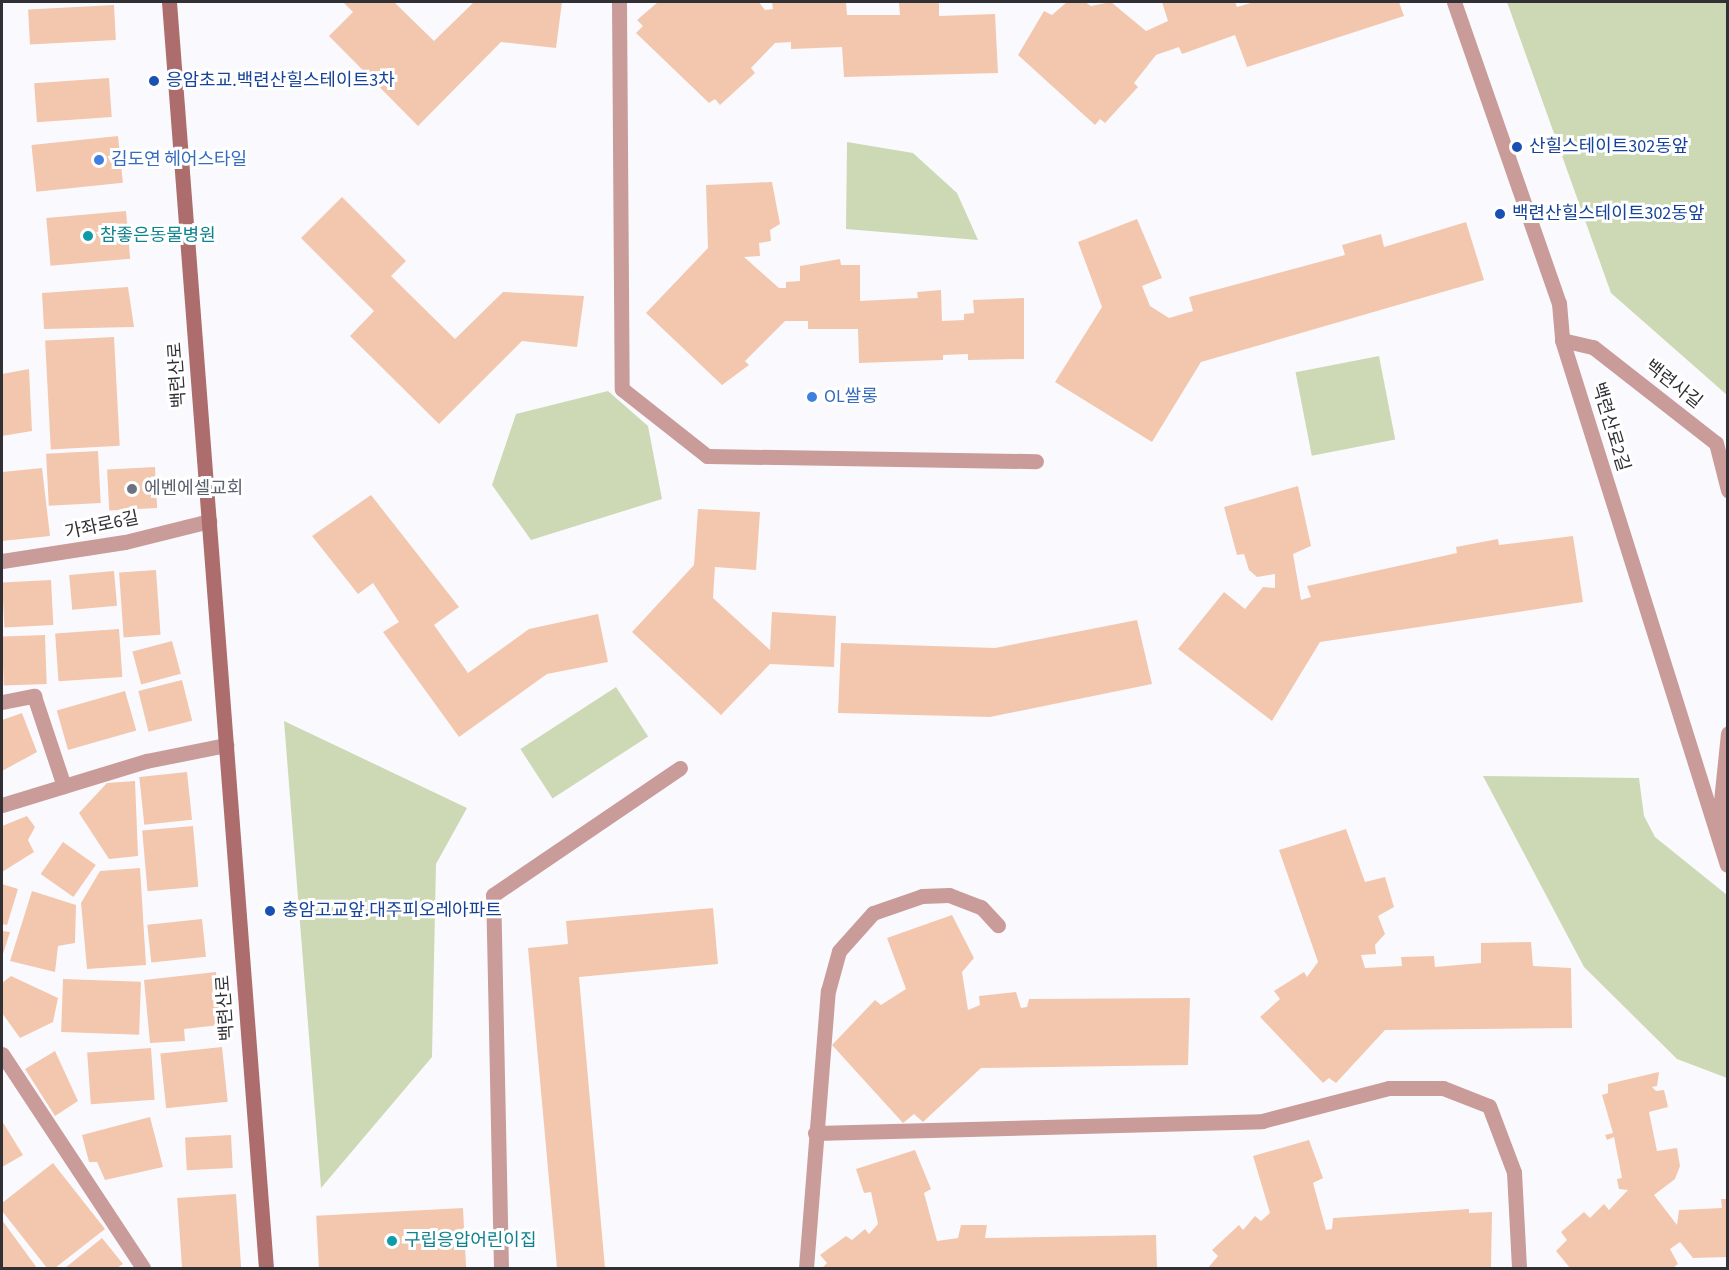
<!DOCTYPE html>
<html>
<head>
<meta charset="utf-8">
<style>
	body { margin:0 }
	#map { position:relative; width:1729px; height:1270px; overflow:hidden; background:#fafafe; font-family:"Source Sans 3","Noto Sans KR",sans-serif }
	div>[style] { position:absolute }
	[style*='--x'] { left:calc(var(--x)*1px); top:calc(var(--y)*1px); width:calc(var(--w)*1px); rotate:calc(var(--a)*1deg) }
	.green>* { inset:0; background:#cdd9b5; transform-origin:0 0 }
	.building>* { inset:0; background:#f3c7ae; transform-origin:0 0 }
	.street>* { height:15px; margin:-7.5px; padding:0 7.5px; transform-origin:7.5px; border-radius:7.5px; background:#c99c9a }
	.secondary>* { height:15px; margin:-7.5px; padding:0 7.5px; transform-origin:7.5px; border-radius:7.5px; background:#ad6d6d }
	.dots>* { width:16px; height:16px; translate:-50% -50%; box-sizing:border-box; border:3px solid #fff; border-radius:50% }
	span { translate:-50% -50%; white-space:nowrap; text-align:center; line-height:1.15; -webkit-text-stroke:6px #fff; paint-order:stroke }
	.transit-label { font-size:18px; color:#164399 }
	.left { translate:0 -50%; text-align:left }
	.shop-label { font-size:18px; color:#366cbe }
	.culture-label { font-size:18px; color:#0d838f }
	.street-label { font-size:18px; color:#313135 }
	.worship-label { font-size:18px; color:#5b616d }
	.frame { position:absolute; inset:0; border:3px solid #313135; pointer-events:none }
</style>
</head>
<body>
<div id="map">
	<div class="green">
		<i style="clip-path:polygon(1507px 2px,1727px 2px,1727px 395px,1611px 293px)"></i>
		<i style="clip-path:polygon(847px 142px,913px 153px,957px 193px,978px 240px,846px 229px)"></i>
		<i style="left:1379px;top:356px;width:85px;height:85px;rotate:79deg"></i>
		<i style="clip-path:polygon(608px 391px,648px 426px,662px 499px,531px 540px,492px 485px,516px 414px)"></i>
		<i style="left:616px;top:687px;width:59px;height:114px;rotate:57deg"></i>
		<i style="clip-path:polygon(284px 721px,467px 808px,436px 864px,432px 1057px,321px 1188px)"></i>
		<i style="clip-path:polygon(1483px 776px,1639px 778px,1644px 816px,1655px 837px,1727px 895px,1727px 1078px,1677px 1059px,1584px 967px)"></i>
	</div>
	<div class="building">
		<i style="clip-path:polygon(343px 2px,394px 2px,434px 41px,474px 2px,562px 2px,556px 48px,501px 42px,418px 126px,329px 36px,353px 12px)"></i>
		<i style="clip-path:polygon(658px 2px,759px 2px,765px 10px,773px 9px,772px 2px,846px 2px,847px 15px,900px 15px,899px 3px,939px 3px,939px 16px,995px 14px,998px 73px,844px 77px,842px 47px,791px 49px,791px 42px,775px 43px,751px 68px,755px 73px,720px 105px,715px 99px,709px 103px,636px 33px,643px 26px,637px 20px)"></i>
		<i style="clip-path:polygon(1067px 2px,1085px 2px,1091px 6px,1111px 2px,1146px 31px,1168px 21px,1162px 2px,1235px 2px,1237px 7px,1254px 2px,1399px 2px,1404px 16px,1247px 67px,1235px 35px,1182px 54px,1179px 47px,1156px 55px,1134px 83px,1138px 87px,1105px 123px,1100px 119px,1095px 125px,1018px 55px,1044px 11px,1052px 15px)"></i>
		<i style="left:114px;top:5px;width:35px;height:86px;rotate:87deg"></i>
		<i style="left:109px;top:78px;width:39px;height:75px;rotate:86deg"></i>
		<i style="left:118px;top:136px;width:47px;height:87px;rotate:84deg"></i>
		<i style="clip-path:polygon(772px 182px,780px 224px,770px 230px,771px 241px,759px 243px,760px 256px,744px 257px,779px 288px,786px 288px,786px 282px,800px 281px,800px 266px,840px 259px,841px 265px,860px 265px,860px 301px,918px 298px,917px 292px,941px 290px,942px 321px,964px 320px,964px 314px,974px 313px,973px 300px,1024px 298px,1024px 359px,968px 360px,968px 354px,943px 355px,943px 360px,859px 363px,858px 329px,808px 329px,808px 321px,785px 321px,745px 361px,749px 365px,722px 385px,646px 313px,708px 248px,706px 185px)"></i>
		<i style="clip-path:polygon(342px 197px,406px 261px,391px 276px,455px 339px,503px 292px,584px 296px,577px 347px,522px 341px,439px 424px,350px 336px,374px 311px,301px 238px)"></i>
		<i style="left:126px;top:211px;width:48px;height:80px;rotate:85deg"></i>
		<i style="clip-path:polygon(1137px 219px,1162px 278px,1142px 286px,1150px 306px,1169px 318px,1193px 311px,1189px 297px,1345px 255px,1342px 245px,1381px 234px,1384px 247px,1466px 222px,1484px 280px,1201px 362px,1152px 442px,1055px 382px,1102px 307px,1078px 242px)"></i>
		<i style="clip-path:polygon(128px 287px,134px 327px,44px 329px,42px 293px)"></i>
		<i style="left:114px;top:337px;width:109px;height:69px;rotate:87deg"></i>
		<i style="clip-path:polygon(29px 369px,32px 431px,2px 436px,2px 374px)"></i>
		<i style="left:98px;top:451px;width:52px;height:52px;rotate:87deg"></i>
		<i style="left:155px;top:467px;width:41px;height:48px;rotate:87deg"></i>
		<i style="clip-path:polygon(42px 468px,50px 536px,2px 541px,2px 472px)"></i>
		<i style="clip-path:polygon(1298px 486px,1311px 546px,1293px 554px,1301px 600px,1311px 597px,1307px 586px,1457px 553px,1456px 547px,1498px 539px,1499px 545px,1573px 536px,1583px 602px,1320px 642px,1272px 721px,1178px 649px,1224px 592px,1245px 609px,1263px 587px,1275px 588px,1275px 574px,1257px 577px,1249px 570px,1244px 554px,1237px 555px,1224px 507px)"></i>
		<i style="clip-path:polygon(371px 495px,459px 607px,434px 625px,468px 673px,529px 629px,598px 614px,608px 662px,547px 674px,459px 737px,383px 632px,399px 622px,373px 583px,358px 594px,312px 536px)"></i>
		<i style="clip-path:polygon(698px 509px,760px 512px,756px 570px,715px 567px,713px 598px,770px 650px,772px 612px,836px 616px,834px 667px,770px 664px,721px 715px,632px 632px,694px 565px)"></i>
		<i style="left:156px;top:570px;width:65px;height:37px;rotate:86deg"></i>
		<i style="left:114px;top:571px;width:35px;height:45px;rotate:85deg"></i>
		<i style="left:51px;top:580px;width:45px;height:49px;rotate:87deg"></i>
		<i style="clip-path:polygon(1137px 620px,1152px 684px,990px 717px,838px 713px,841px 643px,995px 648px)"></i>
		<i style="left:119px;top:629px;width:48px;height:64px;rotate:86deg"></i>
		<i style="left:45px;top:635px;width:49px;height:43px;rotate:88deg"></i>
		<i style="left:172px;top:641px;width:34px;height:41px;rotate:75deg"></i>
		<i style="left:182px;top:680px;width:42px;height:45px;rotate:76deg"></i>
		<i style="left:125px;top:691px;width:41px;height:71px;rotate:74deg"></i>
		<i style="clip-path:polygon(22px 713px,37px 752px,2px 771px,2px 720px)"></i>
		<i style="left:187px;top:772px;width:48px;height:48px;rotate:84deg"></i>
		<i style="clip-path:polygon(135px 781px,138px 856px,109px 859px,79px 813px,107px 783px)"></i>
		<i style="clip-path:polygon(27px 816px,35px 827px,28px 840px,34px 852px,2px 872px,2px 826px)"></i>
		<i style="left:193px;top:826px;width:61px;height:51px;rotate:85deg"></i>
		<i style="clip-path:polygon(1346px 829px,1365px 882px,1385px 877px,1394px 907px,1378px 916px,1385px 934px,1375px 945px,1376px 954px,1361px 955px,1365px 968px,1402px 966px,1401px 957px,1434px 956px,1435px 967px,1481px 963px,1481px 943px,1531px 942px,1533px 966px,1571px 968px,1572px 1028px,1385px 1030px,1336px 1083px,1329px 1078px,1323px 1083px,1260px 1017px,1280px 999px,1274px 991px,1304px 972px,1307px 977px,1318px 962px,1279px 850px)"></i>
		<i style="left:63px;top:842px;width:40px;height:39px;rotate:35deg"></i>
		<i style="clip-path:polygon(140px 868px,146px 965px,87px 969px,81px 903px,100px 871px)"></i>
		<i style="clip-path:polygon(2px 884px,18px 889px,7px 925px,2px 924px)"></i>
		<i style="clip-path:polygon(32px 891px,76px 905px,75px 943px,58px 946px,55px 972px,10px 961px)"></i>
		<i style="clip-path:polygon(713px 908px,718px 964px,579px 977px,605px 1268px,557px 1268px,528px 948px,568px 944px,566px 921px)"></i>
		<i style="clip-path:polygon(952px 915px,974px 958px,962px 972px,968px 1010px,980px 1005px,979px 996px,1016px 992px,1021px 1008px,1027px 1007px,1029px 999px,1190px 998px,1188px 1065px,981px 1068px,923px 1122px,914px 1114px,903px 1123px,832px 1045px,875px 1000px,881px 1005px,906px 989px,887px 938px)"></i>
		<i style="left:202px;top:919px;width:38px;height:55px;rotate:84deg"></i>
		<i style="clip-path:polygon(2px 931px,10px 932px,2px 957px)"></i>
		<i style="clip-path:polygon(216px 972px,220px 1025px,184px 1029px,185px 1041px,150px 1043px,144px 980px)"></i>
		<i style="clip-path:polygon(11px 976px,58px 998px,53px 1022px,20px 1038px,2px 1013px,2px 983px)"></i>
		<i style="left:63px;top:979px;width:78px;height:53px;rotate:2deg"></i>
		<i style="left:222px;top:1047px;width:55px;height:62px;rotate:84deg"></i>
		<i style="left:151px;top:1048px;width:52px;height:64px;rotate:86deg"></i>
		<i style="clip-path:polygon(55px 1051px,78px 1101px,55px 1116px,25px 1069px)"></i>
		<i style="clip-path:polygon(1659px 1072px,1657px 1086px,1652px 1087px,1656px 1091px,1664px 1090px,1668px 1107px,1649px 1112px,1657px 1151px,1677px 1148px,1680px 1166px,1675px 1179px,1654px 1195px,1677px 1225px,1679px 1210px,1722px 1208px,1721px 1199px,1728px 1199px,1728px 1257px,1693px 1258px,1680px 1242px,1670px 1249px,1678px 1264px,1673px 1268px,1570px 1268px,1556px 1251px,1567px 1240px,1561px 1232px,1584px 1212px,1590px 1218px,1604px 1204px,1609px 1210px,1628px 1190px,1619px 1189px,1617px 1179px,1622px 1178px,1614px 1137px,1607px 1140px,1605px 1135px,1613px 1133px,1602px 1095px,1608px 1093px,1608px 1084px)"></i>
		<i style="clip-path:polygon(150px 1117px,163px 1167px,105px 1180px,97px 1162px,89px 1162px,82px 1135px)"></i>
		<i style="clip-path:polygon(2px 1121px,23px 1155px,2px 1167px)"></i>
		<i style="left:231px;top:1135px;width:33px;height:46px;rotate:87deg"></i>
		<i style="clip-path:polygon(1309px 1140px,1323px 1178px,1313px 1183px,1326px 1230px,1332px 1229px,1333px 1218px,1469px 1209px,1469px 1213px,1492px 1212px,1491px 1268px,1208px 1268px,1218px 1256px,1212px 1250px,1239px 1225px,1243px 1230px,1255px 1216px,1261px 1221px,1270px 1213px,1253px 1156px)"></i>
		<i style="clip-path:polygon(915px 1150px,931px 1189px,924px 1193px,937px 1241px,958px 1238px,961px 1225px,987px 1225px,985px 1238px,1156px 1235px,1157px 1268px,822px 1268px,827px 1263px,820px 1255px,846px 1236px,852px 1240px,865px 1229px,869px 1234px,878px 1224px,871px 1192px,864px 1193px,856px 1169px)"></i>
		<i style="clip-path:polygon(53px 1163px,105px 1229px,55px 1268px,47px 1268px,2px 1211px,2px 1203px)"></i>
		<i style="left:236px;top:1194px;width:74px;height:59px;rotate:86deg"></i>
		<i style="left:463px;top:1208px;width:60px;height:147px;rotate:87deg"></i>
		<i style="clip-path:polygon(2px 1220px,37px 1268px,2px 1268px)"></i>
		<i style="clip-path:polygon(102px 1238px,123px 1264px,117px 1268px,65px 1268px)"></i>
	</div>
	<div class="street">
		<i style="--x:619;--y:2;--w:387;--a:89.6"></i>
		<i style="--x:622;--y:389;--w:108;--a:38.2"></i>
		<i style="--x:707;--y:456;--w:329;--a:0.9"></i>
		<i style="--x:1454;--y:2;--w:319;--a:70.8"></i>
		<i style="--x:1559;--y:303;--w:37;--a:85"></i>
		<i style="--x:1562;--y:340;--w:550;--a:72.55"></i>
		<i style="--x:1562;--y:340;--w:32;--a:13"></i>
		<i style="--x:1593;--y:347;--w:156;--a:38"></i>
		<i style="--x:1716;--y:443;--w:49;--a:75.7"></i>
		<i style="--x:2;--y:561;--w:124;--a:-8.8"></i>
		<i style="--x:125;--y:542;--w:87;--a:-14"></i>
		<i style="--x:2;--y:702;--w:33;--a:-11"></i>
		<i style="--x:34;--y:696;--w:95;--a:71.6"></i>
		<i style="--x:2;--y:805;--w:151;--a:-17"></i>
		<i style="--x:146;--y:761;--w:82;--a:-11.3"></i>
		<i style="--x:1724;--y:834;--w:33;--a:-95"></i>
		<i style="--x:1721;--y:801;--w:68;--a:-84.1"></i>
		<i style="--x:2;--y:1054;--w:256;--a:56.6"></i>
		<i style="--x:815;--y:1133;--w:447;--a:-1.5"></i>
		<i style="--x:1262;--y:1121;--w:131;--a:-14.6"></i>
		<i style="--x:1389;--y:1088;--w:54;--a:0"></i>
		<i style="--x:1443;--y:1088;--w:49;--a:21.4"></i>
		<i style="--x:1489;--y:1106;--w:71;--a:69.3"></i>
		<i style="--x:1514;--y:1172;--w:96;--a:87"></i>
		<i style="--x:501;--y:1268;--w:373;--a:-91.2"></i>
		<i style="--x:493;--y:895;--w:226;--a:-34.2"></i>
		<i style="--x:806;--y:1268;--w:278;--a:-85.5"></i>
		<i style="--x:828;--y:991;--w:41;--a:-74.6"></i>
		<i style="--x:839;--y:951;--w:51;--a:-48.2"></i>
		<i style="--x:873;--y:913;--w:52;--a:-19.1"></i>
		<i style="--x:922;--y:896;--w:27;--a:-2"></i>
		<i style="--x:949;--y:895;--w:34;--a:21"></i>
		<i style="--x:981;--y:907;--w:25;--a:47"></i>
	</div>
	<div class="secondary">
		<i style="--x:169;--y:2;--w:1270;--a:85.62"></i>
	</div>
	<div class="dots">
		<i style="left:154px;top:81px;background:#1a4fb4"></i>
		<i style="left:1517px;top:147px;background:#1a4fb4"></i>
		<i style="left:99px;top:160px;background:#3f7fe0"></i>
		<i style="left:1500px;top:214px;background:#1a4fb4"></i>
		<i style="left:88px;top:236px;background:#0f9aa8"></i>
		<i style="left:812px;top:397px;background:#3f7fe0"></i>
		<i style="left:132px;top:489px;background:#6b7280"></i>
		<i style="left:270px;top:911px;background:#1a4fb4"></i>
		<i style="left:392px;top:1241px;background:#0f9aa8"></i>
	</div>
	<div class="transit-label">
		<span class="left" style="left:166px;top:81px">응암초교.백련산힐스테이트3차</span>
		<span class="left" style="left:1529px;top:147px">산힐스테이트302동앞</span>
		<span class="left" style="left:1512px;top:214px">백련산힐스테이트302동앞</span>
		<span class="left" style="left:282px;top:911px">충암고교앞.대주피오레아파트</span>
	</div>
	<div class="shop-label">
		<span class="left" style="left:111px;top:160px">김도연 헤어스타일</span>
		<span class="left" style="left:824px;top:397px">OL쌀롱</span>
	</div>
	<div class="culture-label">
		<span class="left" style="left:100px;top:236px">참좋은동물병원</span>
		<span class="left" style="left:404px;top:1241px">구립응압어린이집</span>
	</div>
	<div class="street-label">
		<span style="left:178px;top:375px;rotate:-94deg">백련산로</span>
		<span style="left:1673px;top:385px;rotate:38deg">백련사길</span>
		<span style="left:1610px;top:427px;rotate:73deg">백련산로2길</span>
		<span style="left:102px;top:526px;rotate:-12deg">가좌로6길</span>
		<span style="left:226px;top:1008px;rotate:-94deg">백련산로</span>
	</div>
	<div class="worship-label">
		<span class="left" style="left:144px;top:489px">에벤에셀교회</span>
	</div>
	<div class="frame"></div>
</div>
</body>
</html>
